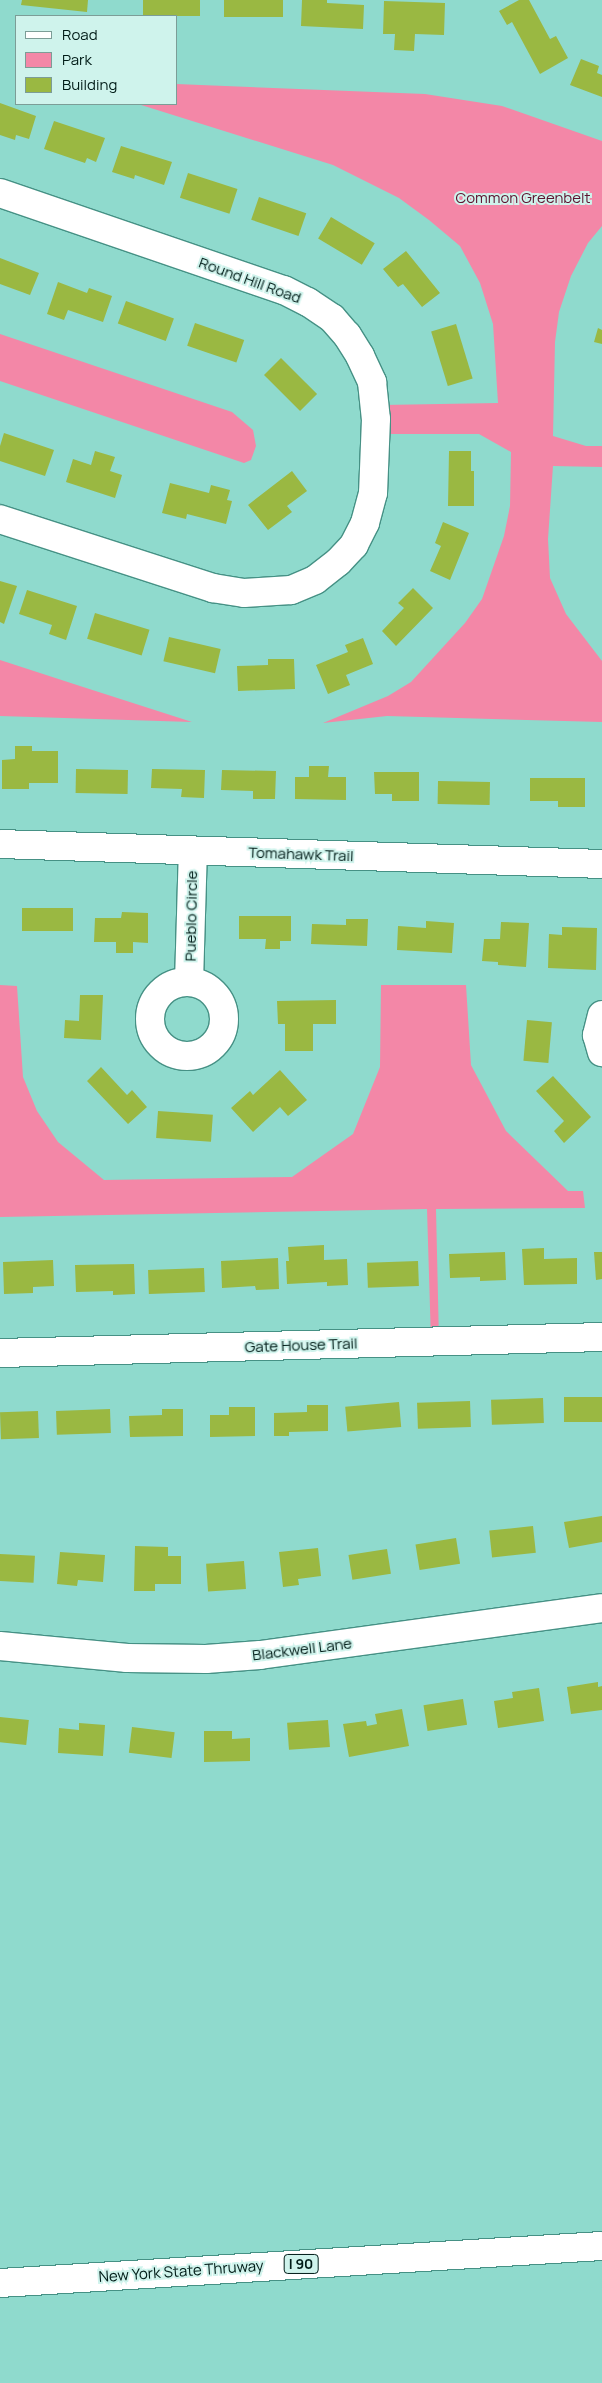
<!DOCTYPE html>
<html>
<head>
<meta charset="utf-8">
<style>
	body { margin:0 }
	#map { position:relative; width:602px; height:2383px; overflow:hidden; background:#8fdacd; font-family:Manrope,sans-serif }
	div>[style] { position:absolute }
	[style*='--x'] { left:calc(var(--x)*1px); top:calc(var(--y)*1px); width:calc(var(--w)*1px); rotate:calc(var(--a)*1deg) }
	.green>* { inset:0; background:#f387a7 }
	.building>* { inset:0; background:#9ab842; transform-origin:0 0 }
	.roads { filter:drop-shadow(1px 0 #469185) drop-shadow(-1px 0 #469185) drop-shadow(0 1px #469185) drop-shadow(0 -1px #469185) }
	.minor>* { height:28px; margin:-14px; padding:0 14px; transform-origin:14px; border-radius:14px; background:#fff }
	.minor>.ring { margin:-14px; padding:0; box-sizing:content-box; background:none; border:28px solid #fff; border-radius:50% }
	.highway>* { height:28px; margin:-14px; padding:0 14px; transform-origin:14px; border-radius:14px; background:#fff }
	span { translate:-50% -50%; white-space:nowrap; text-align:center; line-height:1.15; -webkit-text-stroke:4px #cff3ec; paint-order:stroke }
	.shield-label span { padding:1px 4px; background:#cff3ec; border:1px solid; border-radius:4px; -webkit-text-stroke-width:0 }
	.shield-label { font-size:14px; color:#001b17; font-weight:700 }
	.park-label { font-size:15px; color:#5c132f }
	.street-label { font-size:15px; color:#001b17 }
	.legend { position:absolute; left:15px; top:15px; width:162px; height:90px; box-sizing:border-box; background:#cff3ec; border:1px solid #7c9d97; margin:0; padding:6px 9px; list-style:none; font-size:15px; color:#001b17 }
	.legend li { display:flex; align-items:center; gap:10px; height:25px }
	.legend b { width:25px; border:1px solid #7c9d97 }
</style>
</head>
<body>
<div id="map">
	<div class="green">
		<i style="clip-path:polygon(176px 84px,425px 94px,502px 106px,602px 141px,602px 226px,588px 243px,571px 276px,559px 312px,555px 342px,553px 436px,586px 446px,602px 446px,602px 467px,553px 466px,548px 539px,550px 578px,566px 614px,602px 661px,602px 722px,387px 716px,323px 723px,388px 696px,411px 682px,465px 623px,482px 599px,504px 536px,510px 506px,511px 452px,479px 434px,384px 434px,383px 405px,498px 403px,493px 324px,480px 283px,460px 246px,429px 220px,399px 198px,333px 165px,138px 104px,176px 104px)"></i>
		<i style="clip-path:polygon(0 334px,232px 412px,253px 430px,256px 446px,251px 460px,244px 463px,0 381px)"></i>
		<i style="clip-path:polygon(0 660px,80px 686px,192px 722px,0 716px)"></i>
		<i style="clip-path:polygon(0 985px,17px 986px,23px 1077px,37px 1111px,58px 1142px,104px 1180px,292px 1177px,353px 1134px,380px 1067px,381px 985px,466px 985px,471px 1065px,506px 1131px,568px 1191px,583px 1191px,585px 1208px,436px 1209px,439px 1341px,431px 1341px,427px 1209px,0 1217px)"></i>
	</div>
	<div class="building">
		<i style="clip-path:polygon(22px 0,88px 0,87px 12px,21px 5px)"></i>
		<i style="left:143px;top:0;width:57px;height:16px"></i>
		<i style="left:224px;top:0;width:59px;height:17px"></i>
		<i style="clip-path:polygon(302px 0,327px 0,327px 3px,364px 5px,363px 29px,301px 26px)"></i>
		<i style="clip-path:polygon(519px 0,529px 0,550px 39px,556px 36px,568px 58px,540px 74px,512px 22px,507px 25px,499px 11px)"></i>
		<i style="clip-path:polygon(384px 1px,445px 3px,444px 35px,415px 34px,414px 51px,394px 50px,395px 34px,383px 34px)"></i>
		<i style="clip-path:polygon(581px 59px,599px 66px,597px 73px,602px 75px,602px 97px,570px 85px)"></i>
		<i style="clip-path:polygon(0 103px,36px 116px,29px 139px,16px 135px,15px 140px,0 135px)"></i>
		<i style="clip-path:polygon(54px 121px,105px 138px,96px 162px,87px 158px,85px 163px,44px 149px)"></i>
		<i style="clip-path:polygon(121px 146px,172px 162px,164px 185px,135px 175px,134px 179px,112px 172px)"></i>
		<i style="left:188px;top:173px;width:52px;height:26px;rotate:18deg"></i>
		<i style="left:259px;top:197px;width:50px;height:24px;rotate:19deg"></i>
		<i style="left:331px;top:217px;width:51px;height:25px;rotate:31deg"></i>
		<i style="clip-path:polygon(406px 251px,440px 293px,422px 307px,403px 284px,398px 287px,383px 269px)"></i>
		<i style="clip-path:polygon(0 258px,39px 273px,30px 295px,0 284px)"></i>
		<i style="clip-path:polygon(58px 282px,87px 293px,89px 288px,112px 296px,103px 322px,68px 310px,64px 320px,47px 314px)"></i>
		<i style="left:126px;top:301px;width:51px;height:24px;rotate:20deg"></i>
		<i style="left:195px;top:323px;width:52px;height:24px;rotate:19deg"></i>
		<i style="left:456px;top:324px;width:57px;height:26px;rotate:73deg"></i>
		<i style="clip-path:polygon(598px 328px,602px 330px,602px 344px,594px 342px)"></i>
		<i style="left:281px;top:358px;width:51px;height:24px;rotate:45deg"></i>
		<i style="clip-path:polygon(4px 433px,54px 450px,45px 476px,0 461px,0 446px)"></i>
		<i style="clip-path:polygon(95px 451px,115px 457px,110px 471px,122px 475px,115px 498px,66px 482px,73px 459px,91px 465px)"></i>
		<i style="clip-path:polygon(449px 451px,471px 451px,471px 471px,474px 471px,474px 506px,448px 506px)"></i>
		<i style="clip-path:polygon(292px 471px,307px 491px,287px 506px,292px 512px,268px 530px,248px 505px)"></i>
		<i style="clip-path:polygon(170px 483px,209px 493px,211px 485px,230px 490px,227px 500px,232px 501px,226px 524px,187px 514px,186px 519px,162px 513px)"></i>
		<i style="clip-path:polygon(443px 522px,469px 533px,450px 580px,430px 571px,441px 546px,435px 543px)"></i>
		<i style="clip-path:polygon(0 581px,17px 586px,4px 624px,0 622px)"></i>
		<i style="clip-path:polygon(413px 588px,433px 608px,396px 646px,382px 631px,404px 608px,398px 603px)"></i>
		<i style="clip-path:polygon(27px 590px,77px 606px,66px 640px,49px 634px,52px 625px,19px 614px)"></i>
		<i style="left:95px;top:613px;width:57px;height:27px;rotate:17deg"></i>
		<i style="left:169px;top:637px;width:53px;height:25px;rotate:13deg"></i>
		<i style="clip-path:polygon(363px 638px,373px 664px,346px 675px,350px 685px,328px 694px,316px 665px,348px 652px,345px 645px)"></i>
		<i style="clip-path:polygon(268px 659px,294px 659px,295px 689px,238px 691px,237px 666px,268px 665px)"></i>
		<i style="clip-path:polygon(15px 746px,32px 746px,32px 751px,58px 751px,58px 783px,29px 783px,29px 789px,2px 789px,2px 760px,15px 759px)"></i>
		<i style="clip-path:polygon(309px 766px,329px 766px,328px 777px,346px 777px,346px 800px,295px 799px,295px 777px,309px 777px)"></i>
		<i style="left:76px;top:769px;width:52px;height:24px;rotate:1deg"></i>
		<i style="clip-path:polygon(152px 769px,205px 770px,204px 798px,181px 797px,182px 789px,151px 788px)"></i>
		<i style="clip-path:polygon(222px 770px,276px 771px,275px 799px,253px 799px,253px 791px,221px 790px)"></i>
		<i style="clip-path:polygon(374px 772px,419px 772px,419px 801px,392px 801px,392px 794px,375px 794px)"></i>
		<i style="clip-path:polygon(530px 778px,585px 778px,585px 807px,558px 807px,558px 801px,530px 801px)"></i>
		<i style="left:438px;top:781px;width:52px;height:23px;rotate:1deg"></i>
		<i style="left:22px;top:908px;width:51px;height:23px"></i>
		<i style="clip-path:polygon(122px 912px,148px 913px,148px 943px,133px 942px,133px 953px,116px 953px,116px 942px,94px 942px,95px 918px,121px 918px)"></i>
		<i style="clip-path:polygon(239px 916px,291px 916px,291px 941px,280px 941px,280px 949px,265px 949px,266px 939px,239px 939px)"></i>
		<i style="clip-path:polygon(346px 919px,368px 919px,367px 946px,311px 944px,312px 924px,346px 925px)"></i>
		<i style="clip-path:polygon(426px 921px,454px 923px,452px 953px,397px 950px,398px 926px,426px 928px)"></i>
		<i style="clip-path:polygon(501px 922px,529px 923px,526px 967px,498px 965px,498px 962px,482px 961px,484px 939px,500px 939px)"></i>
		<i style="clip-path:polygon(562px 927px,597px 928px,596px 970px,548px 968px,549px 934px,562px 935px)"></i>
		<i style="clip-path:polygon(80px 995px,103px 995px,101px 1040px,64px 1038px,65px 1020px,79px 1021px)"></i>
		<i style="clip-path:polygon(336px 1000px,336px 1024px,313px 1024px,313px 1051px,285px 1051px,285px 1024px,278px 1024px,277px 1001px)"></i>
		<i style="left:527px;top:1020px;width:25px;height:41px;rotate:5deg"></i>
		<i style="clip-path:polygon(101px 1067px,127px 1095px,132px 1090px,147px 1107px,128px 1124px,87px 1081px)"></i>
		<i style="clip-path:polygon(280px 1070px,307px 1100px,288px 1116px,280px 1107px,253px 1132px,231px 1108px,250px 1091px,253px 1095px)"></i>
		<i style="clip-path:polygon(553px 1076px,591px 1117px,564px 1143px,554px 1131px,564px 1121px,536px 1091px)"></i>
		<i style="left:158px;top:1111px;width:55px;height:27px;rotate:4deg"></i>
		<i style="clip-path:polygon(324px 1245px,324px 1260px,347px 1259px,348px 1285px,327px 1286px,327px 1282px,287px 1284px,286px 1261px,289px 1261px,288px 1247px)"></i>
		<i style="clip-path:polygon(544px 1248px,544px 1259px,577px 1258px,577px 1284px,524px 1285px,522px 1249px)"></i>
		<i style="clip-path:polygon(505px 1252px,506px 1280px,480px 1281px,480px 1277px,450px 1278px,449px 1254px)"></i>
		<i style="clip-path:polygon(594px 1252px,602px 1252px,602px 1279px,596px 1280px)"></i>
		<i style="clip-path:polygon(278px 1258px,279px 1289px,256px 1290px,255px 1286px,222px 1288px,221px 1261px)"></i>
		<i style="clip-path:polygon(53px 1260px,54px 1286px,33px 1287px,33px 1293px,4px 1294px,3px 1262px)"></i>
		<i style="left:418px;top:1261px;width:25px;height:51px;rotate:88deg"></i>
		<i style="clip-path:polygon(134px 1264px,135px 1294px,113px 1295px,113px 1291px,76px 1292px,75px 1265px)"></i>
		<i style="left:204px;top:1268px;width:24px;height:56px;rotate:88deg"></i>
		<i style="left:602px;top:1397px;width:25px;height:38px;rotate:90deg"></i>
		<i style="left:543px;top:1398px;width:25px;height:52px;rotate:88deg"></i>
		<i style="left:470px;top:1401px;width:26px;height:53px;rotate:88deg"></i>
		<i style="left:399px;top:1402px;width:25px;height:54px;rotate:85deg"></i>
		<i style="clip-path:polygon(307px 1405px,328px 1405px,328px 1431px,289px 1432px,289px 1436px,274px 1436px,274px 1413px,307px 1412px)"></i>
		<i style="clip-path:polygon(229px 1407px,255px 1407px,255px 1436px,210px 1437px,210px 1415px,229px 1415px)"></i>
		<i style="left:110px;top:1409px;width:24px;height:54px;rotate:88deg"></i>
		<i style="clip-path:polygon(162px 1409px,183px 1409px,183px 1436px,130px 1437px,129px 1416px,162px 1415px)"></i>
		<i style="left:38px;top:1411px;width:27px;height:38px;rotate:88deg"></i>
		<i style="clip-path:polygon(602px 1516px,602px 1542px,569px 1548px,564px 1522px)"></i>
		<i style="left:533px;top:1526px;width:27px;height:44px;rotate:84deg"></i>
		<i style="left:456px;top:1538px;width:26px;height:41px;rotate:81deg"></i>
		<i style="clip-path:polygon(135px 1546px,168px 1547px,168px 1556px,181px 1556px,181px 1584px,155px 1584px,155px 1591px,134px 1591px)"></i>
		<i style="clip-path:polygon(318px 1548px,321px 1576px,298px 1579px,299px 1585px,283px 1587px,279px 1552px)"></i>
		<i style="left:387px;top:1549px;width:25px;height:39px;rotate:81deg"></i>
		<i style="clip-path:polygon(60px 1552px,105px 1555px,103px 1582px,78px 1580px,77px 1586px,57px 1584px)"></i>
		<i style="left:0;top:1554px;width:35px;height:27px;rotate:3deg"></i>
		<i style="left:244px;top:1561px;width:28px;height:38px;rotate:86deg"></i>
		<i style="clip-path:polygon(598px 1682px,598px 1687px,602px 1686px,602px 1710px,571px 1714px,567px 1687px)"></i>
		<i style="clip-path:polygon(539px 1688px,544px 1721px,498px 1728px,494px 1701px,513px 1698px,512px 1692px)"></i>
		<i style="left:463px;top:1699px;width:26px;height:40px;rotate:81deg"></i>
		<i style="clip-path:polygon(402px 1709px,409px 1746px,349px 1757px,343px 1724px,366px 1721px,367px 1726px,377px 1724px,375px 1714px)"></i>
		<i style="left:0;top:1717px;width:29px;height:25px;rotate:6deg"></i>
		<i style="left:328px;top:1720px;width:27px;height:41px;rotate:86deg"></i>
		<i style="clip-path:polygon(79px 1723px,105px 1725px,103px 1756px,58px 1753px,59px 1728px,79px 1730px)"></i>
		<i style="left:132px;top:1727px;width:43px;height:26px;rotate:7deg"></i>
		<i style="clip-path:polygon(204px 1731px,232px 1731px,232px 1739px,250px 1738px,250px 1761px,204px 1762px)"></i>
	</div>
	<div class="roads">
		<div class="minor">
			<i style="--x:0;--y:193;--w:300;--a:18.9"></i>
			<i style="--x:284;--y:290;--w:27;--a:27"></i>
			<i style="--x:308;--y:302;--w:29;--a:34"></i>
			<i style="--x:332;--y:318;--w:23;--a:49"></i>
			<i style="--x:347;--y:335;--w:25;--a:58"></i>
			<i style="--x:360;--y:356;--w:29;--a:65"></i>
			<i style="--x:372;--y:382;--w:37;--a:84"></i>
			<i style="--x:376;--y:419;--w:74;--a:92.3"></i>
			<i style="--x:373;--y:493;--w:31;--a:105"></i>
			<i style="--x:365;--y:523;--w:25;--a:117"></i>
			<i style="--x:354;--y:545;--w:23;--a:133"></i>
			<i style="--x:338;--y:562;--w:29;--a:142"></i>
			<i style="--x:315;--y:580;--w:26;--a:157"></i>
			<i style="--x:291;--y:590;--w:47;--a:176.3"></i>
			<i style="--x:244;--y:593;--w:31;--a:-171"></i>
			<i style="--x:213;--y:588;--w:224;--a:-162.1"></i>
			<i style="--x:0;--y:844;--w:602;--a:1.9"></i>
			<i style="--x:189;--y:982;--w:131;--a:-88.3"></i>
			<i class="ring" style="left:150px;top:982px;width:46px;height:46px"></i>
			<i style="--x:602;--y:1015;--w:21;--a:104"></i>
			<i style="--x:597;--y:1035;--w:18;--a:74"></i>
			<i style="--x:0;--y:1353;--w:602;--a:-1.52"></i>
			<i style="--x:0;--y:1646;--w:128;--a:5.4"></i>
			<i style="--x:127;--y:1658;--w:79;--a:0.7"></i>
			<i style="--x:206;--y:1659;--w:54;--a:-4.2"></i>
			<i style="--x:260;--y:1655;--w:345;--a:-7.8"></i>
		</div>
		<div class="highway">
			<i style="--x:0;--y:2283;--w:603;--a:-3.52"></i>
		</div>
	</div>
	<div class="shield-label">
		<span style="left:301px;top:2264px">I 90</span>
	</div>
	<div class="park-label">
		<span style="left:523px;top:198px">Common Greenbelt</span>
	</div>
	<div class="street-label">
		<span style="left:250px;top:280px;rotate:20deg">Round Hill Road</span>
		<span style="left:301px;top:854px;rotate:2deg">Tomahawk Trail</span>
		<span style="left:191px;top:916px;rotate:-89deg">Pueblo Circle</span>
		<span style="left:301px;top:1345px;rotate:-2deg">Gate House Trail</span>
		<span style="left:302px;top:1649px;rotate:-7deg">Blackwell Lane</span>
		<span style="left:181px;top:2271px;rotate:-4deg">New York State Thruway</span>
	</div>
	<ul class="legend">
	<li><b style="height:6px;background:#fff"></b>Road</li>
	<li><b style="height:14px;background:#f387a7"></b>Park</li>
	<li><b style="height:14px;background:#9ab842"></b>Building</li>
	</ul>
</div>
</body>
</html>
